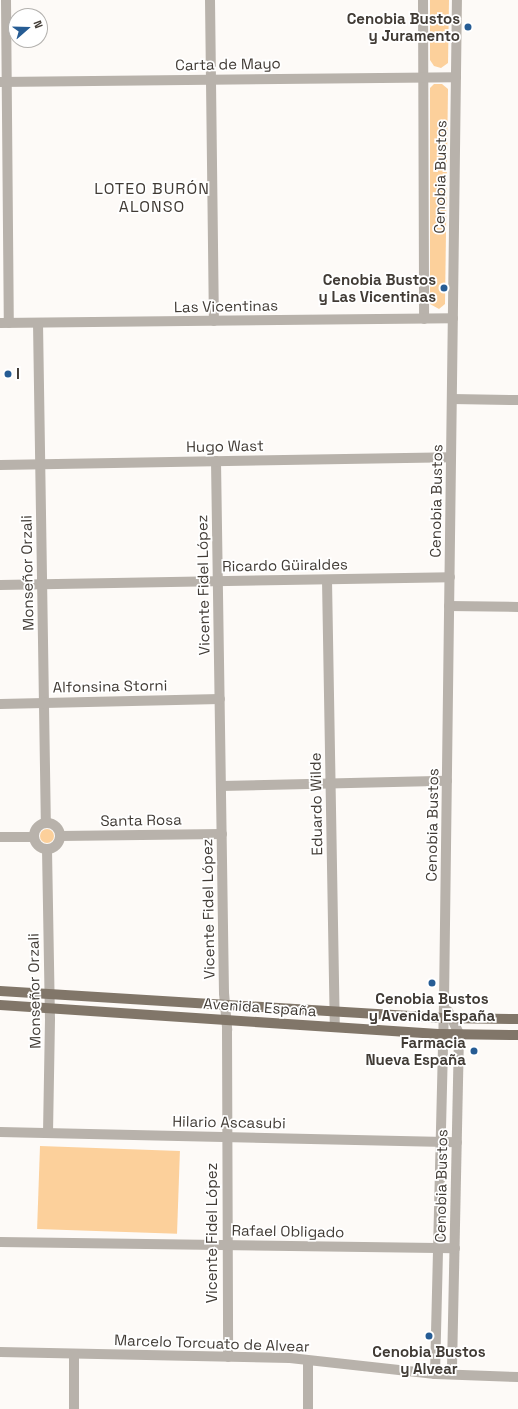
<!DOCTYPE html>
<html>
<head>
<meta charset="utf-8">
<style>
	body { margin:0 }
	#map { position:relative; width:518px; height:1409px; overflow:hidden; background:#fdfaf7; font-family:"Space Grotesk",sans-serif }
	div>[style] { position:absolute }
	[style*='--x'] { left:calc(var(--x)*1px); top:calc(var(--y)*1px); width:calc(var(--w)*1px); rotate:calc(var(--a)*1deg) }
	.green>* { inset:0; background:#fcd09b; transform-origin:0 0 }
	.round { border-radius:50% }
	.minor>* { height:10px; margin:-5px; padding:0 5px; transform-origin:5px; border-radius:5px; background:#b8b2ab }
	.minor>.ring { margin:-5px; padding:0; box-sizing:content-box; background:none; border:10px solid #b8b2ab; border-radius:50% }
	.major>* { height:10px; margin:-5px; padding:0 5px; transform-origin:5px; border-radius:5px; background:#817669 }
	.dots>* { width:11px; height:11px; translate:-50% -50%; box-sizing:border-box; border:2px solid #fff; border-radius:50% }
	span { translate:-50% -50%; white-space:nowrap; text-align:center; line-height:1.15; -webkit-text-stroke:3.5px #fff; paint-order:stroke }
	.poi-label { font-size:15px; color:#413b35; font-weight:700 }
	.right { translate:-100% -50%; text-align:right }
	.left { translate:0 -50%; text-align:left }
	.street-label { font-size:15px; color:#413b35 }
	.neighbourhood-label { font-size:16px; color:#413b35; letter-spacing:1px }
	.north { position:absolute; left:8px; top:8px; width:40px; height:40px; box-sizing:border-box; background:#fff; border:1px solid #b3b1ae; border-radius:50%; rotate:70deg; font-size:11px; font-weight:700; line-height:16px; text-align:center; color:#413b35 }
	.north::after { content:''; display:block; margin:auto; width:14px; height:18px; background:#265c94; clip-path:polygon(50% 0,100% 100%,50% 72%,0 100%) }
</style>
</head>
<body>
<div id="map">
	<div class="green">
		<i style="clip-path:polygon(430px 0,449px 0,448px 63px,441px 68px,434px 66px,430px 60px)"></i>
		<i style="clip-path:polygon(434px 84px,442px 84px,448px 89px,445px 304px,439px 309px,430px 304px,430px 88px)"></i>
		<i class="round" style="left:40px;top:829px;width:14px;height:14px"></i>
		<i style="left:40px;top:1146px;width:140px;height:83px;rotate:2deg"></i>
	</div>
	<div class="minor">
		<i style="--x:6;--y:0;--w:323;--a:89.5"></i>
		<i style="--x:210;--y:0;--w:321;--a:89.3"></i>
		<i style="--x:423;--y:0;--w:319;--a:89.8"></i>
		<i style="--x:0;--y:82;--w:456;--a:-0.6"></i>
		<i style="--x:0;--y:323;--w:453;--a:-0.6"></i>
		<i style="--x:38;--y:323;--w:499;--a:89.1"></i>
		<i style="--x:452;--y:399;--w:66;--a:0.9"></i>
		<i style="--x:216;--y:461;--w:532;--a:89.14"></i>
		<i style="--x:224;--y:993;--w:37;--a:85"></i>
		<i style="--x:227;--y:1030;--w:327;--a:89.8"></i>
		<i style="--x:0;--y:465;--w:451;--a:-1"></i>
		<i style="--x:327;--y:580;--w:447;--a:89"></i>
		<i style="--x:0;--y:585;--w:450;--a:-1"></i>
		<i style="--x:449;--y:606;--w:69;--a:0.8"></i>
		<i style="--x:0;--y:704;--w:220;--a:-1.3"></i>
		<i style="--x:221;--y:786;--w:226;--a:-1.3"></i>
		<i class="ring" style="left:34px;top:823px;width:16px;height:16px"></i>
		<i style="--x:60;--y:836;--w:162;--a:-0.7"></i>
		<i style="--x:0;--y:837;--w:34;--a:0"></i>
		<i style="--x:47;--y:849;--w:170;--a:89"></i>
		<i style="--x:50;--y:1019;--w:114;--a:91"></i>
		<i style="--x:448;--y:1011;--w:25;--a:64"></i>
		<i style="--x:459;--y:1034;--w:340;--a:91.2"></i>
		<i style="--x:0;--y:1132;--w:457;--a:1.3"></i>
		<i style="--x:0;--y:1242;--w:455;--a:0.8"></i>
		<i style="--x:0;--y:1352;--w:290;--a:1.2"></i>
		<i style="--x:290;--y:1358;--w:146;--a:6.3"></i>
		<i style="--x:435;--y:1374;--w:83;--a:2.1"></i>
		<i style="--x:74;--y:1354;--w:55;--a:90"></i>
		<i style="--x:308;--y:1361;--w:48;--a:90"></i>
		<i style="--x:435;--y:1374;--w:372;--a:-88.6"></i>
		<i style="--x:444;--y:1002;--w:1002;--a:-89.26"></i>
	</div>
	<div class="major">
		<i style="--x:0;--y:991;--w:444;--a:3.5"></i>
		<i style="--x:443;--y:1018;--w:75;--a:0.8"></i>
		<i style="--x:0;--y:1005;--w:443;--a:3.8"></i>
		<i style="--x:442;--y:1034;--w:76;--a:0.8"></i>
	</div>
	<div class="dots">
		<i style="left:468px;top:27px;background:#265c94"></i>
		<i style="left:444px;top:288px;background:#265c94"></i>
		<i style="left:8px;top:374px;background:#265c94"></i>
		<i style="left:432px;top:983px;background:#265c94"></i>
		<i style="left:474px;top:1051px;background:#265c94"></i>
		<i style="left:429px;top:1336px;background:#265c94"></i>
	</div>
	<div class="poi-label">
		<span class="right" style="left:460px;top:27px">Cenobia Bustos<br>y Juramento</span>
		<span class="right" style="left:436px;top:288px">Cenobia Bustos<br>y Las Vicentinas</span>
		<span class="left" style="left:16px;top:374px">I</span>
		<span style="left:432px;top:1007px">Cenobia Bustos<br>y Avenida España</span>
		<span class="right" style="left:466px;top:1051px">Farmacia<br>Nueva España</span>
		<span style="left:429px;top:1360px">Cenobia Bustos<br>y Alvear</span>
	</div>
	<div class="street-label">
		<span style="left:228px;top:64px;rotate:-1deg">Carta de Mayo</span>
		<span style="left:440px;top:177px;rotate:-89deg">Cenobia Bustos</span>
		<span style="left:226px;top:306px;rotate:-1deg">Las Vicentinas</span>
		<span style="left:225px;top:446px;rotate:-1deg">Hugo Wast</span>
		<span style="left:436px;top:501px;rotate:-89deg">Cenobia Bustos</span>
		<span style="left:285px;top:565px;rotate:-1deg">Ricardo Güiraldes</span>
		<span style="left:27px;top:573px;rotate:-91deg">Monseñor Orzali</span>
		<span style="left:203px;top:585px;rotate:-91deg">Vicente Fidel López</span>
		<span style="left:110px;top:686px;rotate:-1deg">Alfonsina Storni</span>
		<span style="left:316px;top:804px;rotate:-91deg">Eduardo Wilde</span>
		<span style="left:141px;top:820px;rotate:-1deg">Santa Rosa</span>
		<span style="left:432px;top:825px;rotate:-89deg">Cenobia Bustos</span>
		<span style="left:208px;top:909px;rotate:-91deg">Vicente Fidel López</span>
		<span style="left:34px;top:991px;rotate:-91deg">Monseñor Orzali</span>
		<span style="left:260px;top:1007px;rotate:4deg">Avenida España</span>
		<span style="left:229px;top:1122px;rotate:1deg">Hilario Ascasubi</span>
		<span style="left:441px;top:1186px;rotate:-89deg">Cenobia Bustos</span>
		<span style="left:288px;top:1231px;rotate:1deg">Rafael Obligado</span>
		<span style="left:212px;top:1233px;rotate:-90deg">Vicente Fidel López</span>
		<span style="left:212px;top:1343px;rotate:2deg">Marcelo Torcuato de Alvear</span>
	</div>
	<div class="neighbourhood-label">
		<span style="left:152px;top:198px">LOTEO BURÓN<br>ALONSO</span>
	</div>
	<div class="north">N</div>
</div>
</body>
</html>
